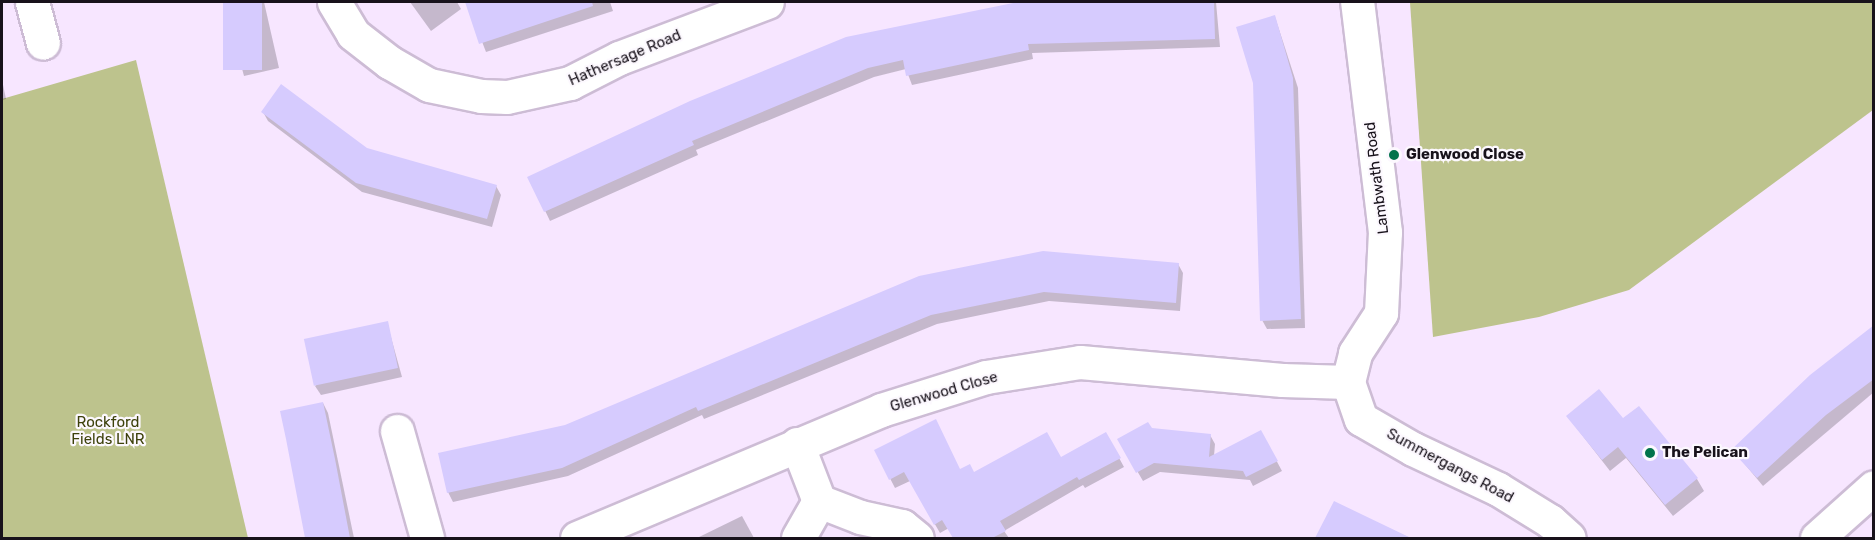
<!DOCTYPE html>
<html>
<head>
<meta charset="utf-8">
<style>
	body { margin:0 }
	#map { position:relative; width:1875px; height:540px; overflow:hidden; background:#f7e6ff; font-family:Rubik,sans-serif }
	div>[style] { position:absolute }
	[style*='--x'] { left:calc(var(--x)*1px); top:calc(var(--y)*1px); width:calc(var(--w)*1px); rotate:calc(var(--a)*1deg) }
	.green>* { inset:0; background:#bdc38d }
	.shadow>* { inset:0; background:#0003 }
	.building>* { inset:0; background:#d6cbfe; transform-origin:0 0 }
	.roads { filter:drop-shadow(2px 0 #cdbcd5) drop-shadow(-2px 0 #cdbcd5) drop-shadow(0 2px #cdbcd5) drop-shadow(0 -2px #cdbcd5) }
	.minor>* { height:33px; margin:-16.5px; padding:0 16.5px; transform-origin:16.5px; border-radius:16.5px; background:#fff }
	.dots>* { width:16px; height:16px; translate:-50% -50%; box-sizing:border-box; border:3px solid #fcf8fe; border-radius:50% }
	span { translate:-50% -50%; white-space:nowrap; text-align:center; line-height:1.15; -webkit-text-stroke:4.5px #fcf8fe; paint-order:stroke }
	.street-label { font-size:15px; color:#18121b }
	.poi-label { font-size:15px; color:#18121b; font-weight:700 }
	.left { translate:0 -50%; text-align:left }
	.park-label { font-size:15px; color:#3d410b }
	.frame { position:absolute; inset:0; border:3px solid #18121b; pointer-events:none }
</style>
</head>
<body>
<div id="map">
	<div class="green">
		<i style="clip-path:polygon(1410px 2px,1873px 2px,1873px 110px,1629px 290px,1539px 317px,1433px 337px)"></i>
		<i style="clip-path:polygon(136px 60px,248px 538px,2px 538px,2px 99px)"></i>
	</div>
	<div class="shadow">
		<i style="clip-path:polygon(224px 2px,264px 2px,279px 68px,244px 76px)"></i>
		<i style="clip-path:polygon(410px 2px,457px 2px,461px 9px,431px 31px)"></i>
		<i style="clip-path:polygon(507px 2px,610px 2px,613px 11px,486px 52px,471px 13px)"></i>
		<i style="clip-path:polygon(1097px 2px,1216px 2px,1220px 47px,1032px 53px,1033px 59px,912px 85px,906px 69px,874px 77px,696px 150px,698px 155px,550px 221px,529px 177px,1013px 4px)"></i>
		<i style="clip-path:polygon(1275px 17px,1298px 88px,1305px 328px,1267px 329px,1262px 320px,1254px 83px)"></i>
		<i style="clip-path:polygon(2px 80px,6px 99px,2px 100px)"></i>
		<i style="clip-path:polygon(263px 112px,366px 150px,496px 186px,501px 195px,492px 227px,362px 192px,268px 121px)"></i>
		<i style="clip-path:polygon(1178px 264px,1183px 273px,1180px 311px,1049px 301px,937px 324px,704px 419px,702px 415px,568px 476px,453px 502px,448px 492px,566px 427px,919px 278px)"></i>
		<i style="clip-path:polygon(387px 323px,402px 377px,321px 395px,315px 386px)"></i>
		<i style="clip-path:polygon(1874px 327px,1874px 392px,1763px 486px,1733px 450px)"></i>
		<i style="clip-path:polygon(323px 403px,328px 413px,354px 538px,309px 538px,282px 412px)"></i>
		<i style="clip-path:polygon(1568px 417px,1623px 420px,1697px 479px,1704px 491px,1673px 516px,1626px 458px,1610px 471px)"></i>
		<i style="clip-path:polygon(1151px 430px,1210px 435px,1215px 444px,1214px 456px,1261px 432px,1282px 471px,1253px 486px,1250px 480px,1160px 472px,1143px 481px,1119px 440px)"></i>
		<i style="clip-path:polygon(1106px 434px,1124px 467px,1085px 488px,1083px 485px,1004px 531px,1009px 538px,955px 538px,949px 528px,940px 533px,910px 481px,895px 488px,876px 451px,974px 474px,1060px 459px)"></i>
		<i style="clip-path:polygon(1335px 503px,1410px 538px,1317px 538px)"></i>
		<i style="clip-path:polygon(742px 516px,754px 538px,697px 538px)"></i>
	</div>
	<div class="building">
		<i style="left:223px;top:2px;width:39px;height:68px"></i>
		<i style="clip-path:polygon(465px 2px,592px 2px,593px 6px,479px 44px)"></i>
		<i style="clip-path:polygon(1018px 2px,1214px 2px,1215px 39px,1028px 44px,1029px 50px,906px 76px,903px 60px,868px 68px,692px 141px,694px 145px,544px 212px,527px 177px,690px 101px,846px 37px)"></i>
		<i style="clip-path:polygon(1275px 15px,1293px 78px,1301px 319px,1260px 321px,1253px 83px,1236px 27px)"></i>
		<i style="clip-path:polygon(281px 84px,367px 148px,497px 185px,487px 219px,356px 183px,261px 112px)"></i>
		<i style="clip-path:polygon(1043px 251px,1179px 263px,1176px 303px,1044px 292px,931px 315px,698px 411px,696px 407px,562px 468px,447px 493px,438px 453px,565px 425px,919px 276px)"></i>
		<i style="left:388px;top:321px;width:48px;height:86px;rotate:78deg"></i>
		<i style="clip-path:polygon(1874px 325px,1874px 379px,1826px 415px,1757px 478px,1731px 450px,1810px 375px)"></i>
		<i style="clip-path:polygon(1599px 389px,1623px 418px,1639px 406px,1698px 478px,1665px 505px,1618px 447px,1602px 460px,1566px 416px)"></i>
		<i style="clip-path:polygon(323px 402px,335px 459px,350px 538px,305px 538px,286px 439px,280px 411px)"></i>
		<i style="clip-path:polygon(936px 419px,960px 469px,970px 464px,974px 472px,1047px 432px,1061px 457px,1106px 432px,1121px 458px,1079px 480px,1077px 477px,1000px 521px,1006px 531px,992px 538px,953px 538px,942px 520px,934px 525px,904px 472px,889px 480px,874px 450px)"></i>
		<i style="clip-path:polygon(1148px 422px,1152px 428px,1211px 434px,1209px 457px,1261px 430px,1278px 461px,1246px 477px,1243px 471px,1154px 463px,1136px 473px,1117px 439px)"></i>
		<i style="clip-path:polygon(1334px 501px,1361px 514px,1411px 538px,1315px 538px)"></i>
	</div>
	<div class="roads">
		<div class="minor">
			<i style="--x:32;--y:2;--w:42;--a:75"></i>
			<i style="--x:334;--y:2;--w:37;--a:59"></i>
			<i style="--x:353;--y:34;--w:46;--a:37.9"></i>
			<i style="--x:389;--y:62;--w:46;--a:29.9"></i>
			<i style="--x:429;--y:85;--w:53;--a:11.9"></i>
			<i style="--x:481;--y:96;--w:26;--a:2"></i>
			<i style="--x:507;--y:97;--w:65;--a:-12.5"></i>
			<i style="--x:570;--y:83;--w:55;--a:-27"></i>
			<i style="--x:619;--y:58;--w:158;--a:-20.7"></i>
			<i style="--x:1348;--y:382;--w:30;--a:-76"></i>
			<i style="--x:1355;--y:353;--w:48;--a:-57"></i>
			<i style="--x:1381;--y:313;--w:81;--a:-87.2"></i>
			<i style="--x:1385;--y:232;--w:232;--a:-96.9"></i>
			<i style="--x:1348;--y:382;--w:39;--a:71"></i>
			<i style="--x:1361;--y:419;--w:60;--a:30"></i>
			<i style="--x:1413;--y:449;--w:94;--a:25.2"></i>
			<i style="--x:1498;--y:489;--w:61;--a:31.6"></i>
			<i style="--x:1550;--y:521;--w:25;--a:42"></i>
			<i style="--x:397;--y:431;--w:111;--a:74.3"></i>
			<i style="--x:797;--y:444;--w:61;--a:68.9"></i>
			<i style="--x:577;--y:538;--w:330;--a:-22.8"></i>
			<i style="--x:881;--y:410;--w:110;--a:-17.4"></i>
			<i style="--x:986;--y:377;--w:95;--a:-9.1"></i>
			<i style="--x:1080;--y:362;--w:203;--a:5.1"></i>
			<i style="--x:1282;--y:380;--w:66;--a:1.7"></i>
			<i style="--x:798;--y:538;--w:43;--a:-60.4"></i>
			<i style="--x:819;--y:501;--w:44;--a:21.3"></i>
			<i style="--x:860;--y:517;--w:43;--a:12.1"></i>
			<i style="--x:902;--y:526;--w:19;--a:39"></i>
			<i style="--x:1817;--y:538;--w:76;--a:-41.8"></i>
		</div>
	</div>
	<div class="dots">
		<i style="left:1394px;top:155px;background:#02734c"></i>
		<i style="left:1650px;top:453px;background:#02734c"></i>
	</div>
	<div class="street-label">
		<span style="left:625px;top:58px;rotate:-23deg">Hathersage Road</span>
		<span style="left:1377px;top:178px;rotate:-97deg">Lambwath Road</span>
		<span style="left:944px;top:392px;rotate:-16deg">Glenwood Close</span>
		<span style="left:1450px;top:466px;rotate:28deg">Summergangs Road</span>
	</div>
	<div class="poi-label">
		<span class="left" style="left:1406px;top:155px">Glenwood Close</span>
		<span class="left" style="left:1662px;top:453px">The Pelican</span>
	</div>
	<div class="park-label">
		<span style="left:108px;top:431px">Rockford<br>Fields LNR</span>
	</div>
	<div class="frame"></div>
</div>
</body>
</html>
